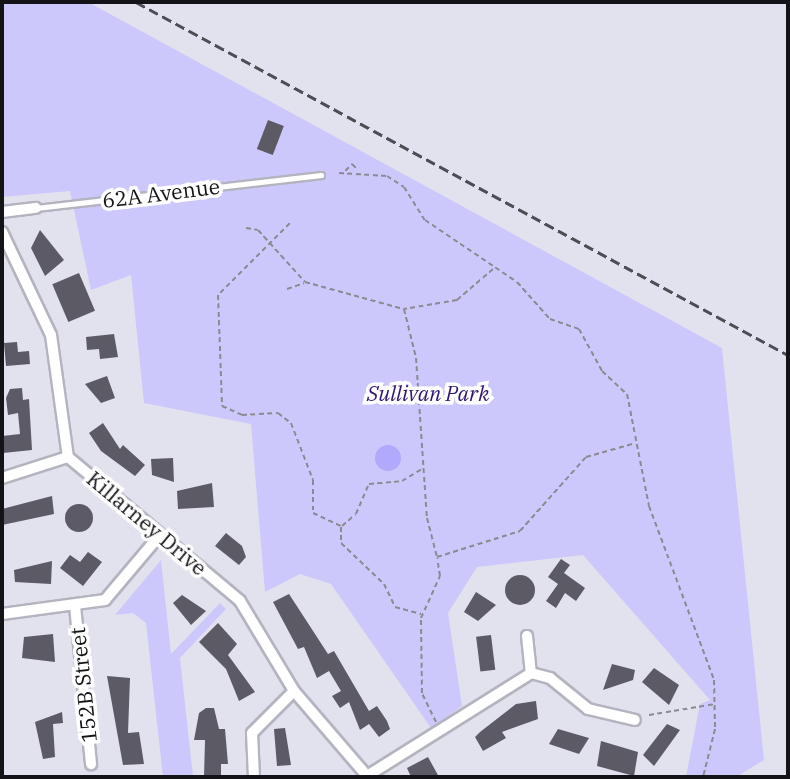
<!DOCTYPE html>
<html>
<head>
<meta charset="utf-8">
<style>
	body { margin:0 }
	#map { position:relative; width:790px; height:779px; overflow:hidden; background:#e2e1ee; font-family:"IBM Plex Serif",serif }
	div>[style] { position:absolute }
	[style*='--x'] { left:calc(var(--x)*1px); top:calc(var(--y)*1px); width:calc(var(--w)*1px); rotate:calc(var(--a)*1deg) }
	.green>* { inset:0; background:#ccc8fc }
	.water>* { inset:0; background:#b1a9fb }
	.round { border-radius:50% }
	.building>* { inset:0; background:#5b5a65; transform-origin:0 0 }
	.path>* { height:2px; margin-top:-1px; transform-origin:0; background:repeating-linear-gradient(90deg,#8b8a93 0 5px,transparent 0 8.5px) }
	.roads { filter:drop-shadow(2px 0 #b4b4c0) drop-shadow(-2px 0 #b4b4c0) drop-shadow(0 2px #b4b4c0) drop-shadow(0 -2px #b4b4c0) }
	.service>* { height:5px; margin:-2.5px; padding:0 2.5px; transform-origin:2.5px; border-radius:2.5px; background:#fff }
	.minor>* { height:10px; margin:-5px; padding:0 5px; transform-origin:5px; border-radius:5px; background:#fff }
	.rail>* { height:2.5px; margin-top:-1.25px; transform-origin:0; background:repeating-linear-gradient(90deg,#4c4c52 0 10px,transparent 0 15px) }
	span { translate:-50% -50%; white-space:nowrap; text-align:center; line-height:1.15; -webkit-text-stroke:7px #fff; paint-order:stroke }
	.street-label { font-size:21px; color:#141418 }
	.park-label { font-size:21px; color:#311472; font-style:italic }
	.frame { position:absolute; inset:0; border:4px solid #141418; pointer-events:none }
</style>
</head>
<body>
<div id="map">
	<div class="green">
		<i style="clip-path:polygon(2px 2px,88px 2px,722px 348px,764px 760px,736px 777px,686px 777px,700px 704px,710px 700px,583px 555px,477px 567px,448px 613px,462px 706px,431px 728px,331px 584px,300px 574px,265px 592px,251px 424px,144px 403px,131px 275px,91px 290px,70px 191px,2px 197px)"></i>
		<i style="clip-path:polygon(161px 560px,171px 654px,220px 603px,226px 609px,180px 658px,193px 777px,163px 777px,146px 623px,133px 613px,115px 615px)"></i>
	</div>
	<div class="water">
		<i class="round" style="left:375px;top:445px;width:26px;height:26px"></i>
	</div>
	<div class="building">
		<i style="left:268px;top:120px;width:17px;height:31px;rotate:21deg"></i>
		<i style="clip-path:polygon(40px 230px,64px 260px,45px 276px,31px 248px)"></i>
		<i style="left:79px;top:273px;width:41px;height:29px;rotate:67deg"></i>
		<i style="clip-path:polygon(114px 334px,118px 357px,100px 359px,99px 349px,87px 350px,86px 337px)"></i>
		<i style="clip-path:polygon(17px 342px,18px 352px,29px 351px,30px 364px,6px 366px,4px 343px)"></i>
		<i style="clip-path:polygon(107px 376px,115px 398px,101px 403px,85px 384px)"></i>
		<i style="clip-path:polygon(22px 388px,23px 400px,29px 399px,32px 450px,3px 453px,2px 436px,20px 434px,18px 413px,8px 415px,6px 398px,10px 389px)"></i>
		<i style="clip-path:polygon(103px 423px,120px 449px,123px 445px,145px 465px,135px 476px,101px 451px,89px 433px)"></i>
		<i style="clip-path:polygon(173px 458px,174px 482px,152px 475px,151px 459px)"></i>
		<i style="clip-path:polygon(212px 483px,214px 507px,178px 509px,177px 491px)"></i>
		<i style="clip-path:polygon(52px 496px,54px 514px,2px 525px,2px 509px)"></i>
		<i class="round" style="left:65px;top:504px;width:28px;height:28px"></i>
		<i style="clip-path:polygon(226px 533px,242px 546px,246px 557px,239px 565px,215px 546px)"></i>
		<i style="clip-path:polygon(88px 552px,102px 562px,83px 586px,60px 568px,70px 555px,80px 562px)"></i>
		<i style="clip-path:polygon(561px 559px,570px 565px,564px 573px,585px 588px,576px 601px,565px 593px,556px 608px,546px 601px,558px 584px,548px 577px)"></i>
		<i style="clip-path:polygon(52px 561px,51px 584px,15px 582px,14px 570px)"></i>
		<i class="round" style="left:505px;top:575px;width:30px;height:30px"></i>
		<i style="clip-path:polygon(476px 592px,496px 605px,478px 621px,464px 612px)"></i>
		<i style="clip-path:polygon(289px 594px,328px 654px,334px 651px,369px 711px,377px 706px,387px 721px,390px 729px,379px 737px,369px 724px,360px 730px,349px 702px,340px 708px,332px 696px,341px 691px,329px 671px,317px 678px,304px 647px,298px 649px,273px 602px)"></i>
		<i style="clip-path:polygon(182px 595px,206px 611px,191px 625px,173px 603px)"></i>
		<i style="clip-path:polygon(218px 623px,237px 644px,228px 655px,255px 692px,239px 701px,226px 669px,199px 642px)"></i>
		<i style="clip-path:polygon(53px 634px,55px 662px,22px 658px,24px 637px)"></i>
		<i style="left:491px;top:635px;width:35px;height:15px;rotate:83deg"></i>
		<i style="clip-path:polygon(612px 664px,635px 670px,633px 680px,603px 690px)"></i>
		<i style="clip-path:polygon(654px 668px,679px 685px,669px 705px,642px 682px)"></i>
		<i style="clip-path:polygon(107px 676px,130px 678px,128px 733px,139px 732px,144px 764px,123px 765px)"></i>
		<i style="clip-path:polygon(536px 701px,538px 719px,502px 732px,506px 738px,483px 751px,475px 737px,480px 732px,516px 704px)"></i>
		<i style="clip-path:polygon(206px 708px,214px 708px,219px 729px,225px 729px,228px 764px,221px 764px,221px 777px,204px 777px,205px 740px,194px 740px,199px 713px)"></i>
		<i style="clip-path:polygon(62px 712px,63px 723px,53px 724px,55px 757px,43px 759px,35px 722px)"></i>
		<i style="clip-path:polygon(667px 724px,680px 730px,654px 766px,643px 755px)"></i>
		<i style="clip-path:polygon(285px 728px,291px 765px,277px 766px,274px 729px)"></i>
		<i style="clip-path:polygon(558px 729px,589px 738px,579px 754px,549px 744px)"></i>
		<i style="clip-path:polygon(601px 741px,638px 752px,634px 776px,597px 766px)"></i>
		<i style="clip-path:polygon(428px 757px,439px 777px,411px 777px,407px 768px)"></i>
	</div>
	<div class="path">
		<i style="--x:345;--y:171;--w:10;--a:-45"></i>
		<i style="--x:352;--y:164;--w:8;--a:45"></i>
		<i style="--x:339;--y:173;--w:48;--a:3.6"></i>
		<i style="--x:387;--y:176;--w:20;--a:33"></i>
		<i style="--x:404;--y:187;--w:39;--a:58"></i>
		<i style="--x:425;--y:220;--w:111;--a:34"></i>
		<i style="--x:517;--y:282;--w:50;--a:48.3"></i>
		<i style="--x:550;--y:319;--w:31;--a:19"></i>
		<i style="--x:579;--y:329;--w:48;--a:61.3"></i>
		<i style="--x:602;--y:371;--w:34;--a:43"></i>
		<i style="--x:627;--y:394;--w:114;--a:78.9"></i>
		<i style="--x:649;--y:506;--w:186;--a:69.5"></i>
		<i style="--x:714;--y:680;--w:49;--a:88.8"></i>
		<i style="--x:715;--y:729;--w:49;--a:104"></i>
		<i style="--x:290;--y:223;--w:102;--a:135"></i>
		<i style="--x:218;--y:295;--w:111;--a:87.9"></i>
		<i style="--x:222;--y:406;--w:22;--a:24"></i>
		<i style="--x:242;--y:415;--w:36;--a:-3"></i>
		<i style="--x:278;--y:413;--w:16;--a:38"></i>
		<i style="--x:291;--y:423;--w:61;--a:68.9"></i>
		<i style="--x:313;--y:480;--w:33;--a:90"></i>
		<i style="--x:313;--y:513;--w:31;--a:25"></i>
		<i style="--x:246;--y:228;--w:12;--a:9"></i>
		<i style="--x:258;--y:230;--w:70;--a:47.9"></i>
		<i style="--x:305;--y:282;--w:102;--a:15.4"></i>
		<i style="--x:493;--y:269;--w:48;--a:139.3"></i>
		<i style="--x:457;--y:300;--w:54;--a:170.4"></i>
		<i style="--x:404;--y:309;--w:50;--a:76.2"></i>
		<i style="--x:416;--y:358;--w:160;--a:86.1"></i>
		<i style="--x:427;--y:518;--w:40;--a:75.6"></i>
		<i style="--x:437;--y:557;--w:87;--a:-17.4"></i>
		<i style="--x:520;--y:531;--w:99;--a:-48.3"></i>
		<i style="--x:586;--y:457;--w:48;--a:-15.8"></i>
		<i style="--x:287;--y:289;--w:18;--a:-19"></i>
		<i style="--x:342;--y:526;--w:18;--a:-41"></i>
		<i style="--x:356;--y:514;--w:33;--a:-67"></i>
		<i style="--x:369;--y:484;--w:33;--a:-5"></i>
		<i style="--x:402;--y:481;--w:23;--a:-31"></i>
		<i style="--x:341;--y:527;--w:16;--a:90"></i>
		<i style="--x:341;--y:543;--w:59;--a:43.6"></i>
		<i style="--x:384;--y:584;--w:25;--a:64"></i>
		<i style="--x:395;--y:607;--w:27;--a:15"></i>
		<i style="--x:649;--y:715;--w:67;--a:-9.5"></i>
		<i style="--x:436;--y:722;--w:32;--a:-116"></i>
		<i style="--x:422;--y:693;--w:75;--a:-90.8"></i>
		<i style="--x:421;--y:618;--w:46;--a:-65.7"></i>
		<i style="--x:440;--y:576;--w:18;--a:-99"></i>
	</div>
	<div class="roads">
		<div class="service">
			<i style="--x:36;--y:208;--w:287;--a:-6.6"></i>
		</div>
		<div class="minor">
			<i style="--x:2;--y:212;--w:34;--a:-7"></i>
			<i style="--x:2;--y:232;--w:114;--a:64.6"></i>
			<i style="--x:51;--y:335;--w:123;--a:82.1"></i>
			<i style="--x:68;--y:457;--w:224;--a:39.9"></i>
			<i style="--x:240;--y:601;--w:105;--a:59"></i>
			<i style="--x:294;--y:691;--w:113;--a:49.3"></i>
			<i style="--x:2;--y:478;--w:69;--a:-17.7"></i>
			<i style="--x:75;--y:606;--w:159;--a:84.2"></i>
			<i style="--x:2;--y:614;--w:104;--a:-7.7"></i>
			<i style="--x:105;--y:600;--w:85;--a:-49.8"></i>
			<i style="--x:527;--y:636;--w:37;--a:84"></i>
			<i style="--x:367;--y:776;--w:194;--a:-32.1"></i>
			<i style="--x:531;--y:673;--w:20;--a:15"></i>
			<i style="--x:550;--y:678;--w:49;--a:39.2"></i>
			<i style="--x:588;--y:709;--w:48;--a:13.2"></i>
			<i style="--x:254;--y:777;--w:44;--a:-92.6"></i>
			<i style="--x:252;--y:733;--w:59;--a:-45"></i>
		</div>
	</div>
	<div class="rail">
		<i style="--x:136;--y:2;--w:741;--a:28.43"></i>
	</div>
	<div class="street-label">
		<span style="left:161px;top:193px;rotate:-7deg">62A Avenue</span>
		<span style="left:147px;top:523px;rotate:40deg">Killarney Drive</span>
		<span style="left:83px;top:685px;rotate:-96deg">152B Street</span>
	</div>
	<div class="park-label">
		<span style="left:428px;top:393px">Sullivan Park</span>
	</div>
	<div class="frame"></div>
</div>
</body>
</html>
